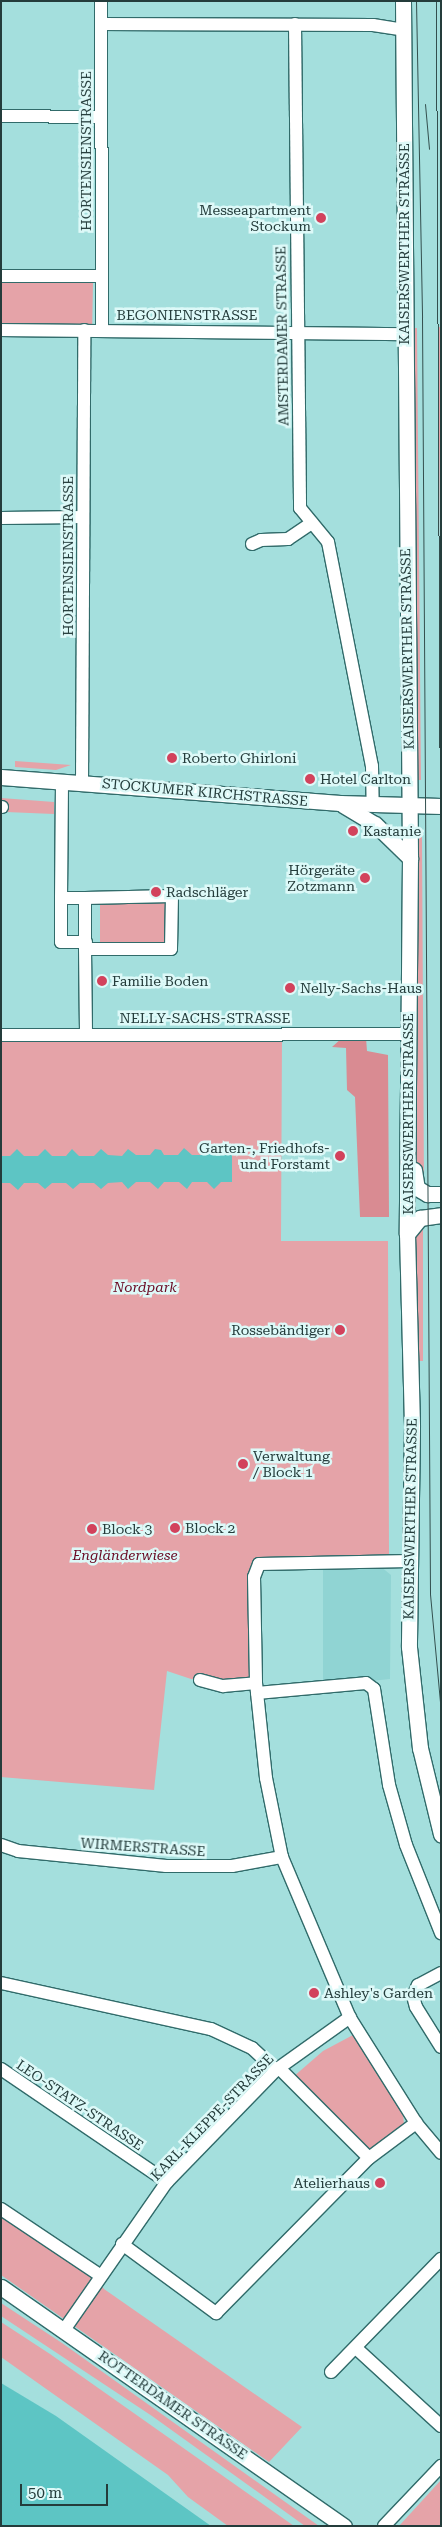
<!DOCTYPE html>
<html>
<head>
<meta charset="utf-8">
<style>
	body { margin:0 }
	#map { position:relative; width:442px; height:2527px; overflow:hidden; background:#a4dfdd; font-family:"Roboto Serif",serif }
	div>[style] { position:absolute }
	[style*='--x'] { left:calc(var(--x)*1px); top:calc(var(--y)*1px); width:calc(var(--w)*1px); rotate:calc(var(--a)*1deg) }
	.built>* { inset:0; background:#90d4d3 }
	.green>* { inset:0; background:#e5a3a8; transform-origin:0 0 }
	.forest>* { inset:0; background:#d98b92 }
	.water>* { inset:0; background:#5dc5c4 }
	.roads { filter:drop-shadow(1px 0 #316b6a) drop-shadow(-1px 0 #316b6a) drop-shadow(0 1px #316b6a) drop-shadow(0 -1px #316b6a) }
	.minor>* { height:12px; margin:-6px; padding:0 6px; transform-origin:6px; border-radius:6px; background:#fff }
	.tertiary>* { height:15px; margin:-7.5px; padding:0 7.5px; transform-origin:7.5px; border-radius:7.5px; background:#fff }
	.tram>* { height:1px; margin:-0.5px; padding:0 0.5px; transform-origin:0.5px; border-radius:0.5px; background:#334f4e }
	.dots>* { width:14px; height:14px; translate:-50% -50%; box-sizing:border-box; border:2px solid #ddf9f8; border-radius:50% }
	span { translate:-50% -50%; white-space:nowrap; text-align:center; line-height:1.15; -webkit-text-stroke:5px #ddf9f8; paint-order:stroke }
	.street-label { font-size:14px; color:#243c3b }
	.poi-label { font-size:14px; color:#243c3b }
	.right { translate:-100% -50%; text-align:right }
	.left { translate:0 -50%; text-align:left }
	.park-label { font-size:14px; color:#690822; font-style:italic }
	.frame { position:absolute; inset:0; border:2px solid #243c3b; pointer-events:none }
	.scale { position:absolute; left:20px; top:2484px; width:88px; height:22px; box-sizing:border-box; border:2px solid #243c3b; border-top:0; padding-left:6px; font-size:15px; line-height:18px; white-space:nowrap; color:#243c3b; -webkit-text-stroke:4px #ddf9f8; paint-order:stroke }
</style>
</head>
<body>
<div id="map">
	<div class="built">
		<i style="clip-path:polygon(323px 1566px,380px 1566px,391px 1575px,390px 1679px,323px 1686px)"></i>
	</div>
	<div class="green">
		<i style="left:1px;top:281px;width:92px;height:43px;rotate:1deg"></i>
		<i style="clip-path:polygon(438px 327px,441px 327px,441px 658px)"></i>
		<i style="clip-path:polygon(411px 328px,417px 328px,421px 780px,414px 780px)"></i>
		<i style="clip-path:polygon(15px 761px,71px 765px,56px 770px,15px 767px)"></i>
		<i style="clip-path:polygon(1px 798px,54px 802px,54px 814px,6px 812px,1px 806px)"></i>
		<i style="clip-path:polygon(415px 837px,422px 837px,424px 1187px,416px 1176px)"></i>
		<i style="clip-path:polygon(166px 900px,167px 939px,164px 945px,100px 943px,100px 901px)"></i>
		<i style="clip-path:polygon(1px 1037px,282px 1037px,281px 1241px,388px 1241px,389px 1554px,385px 1558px,256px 1561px,250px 1679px,239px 1685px,191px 1679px,167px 1671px,154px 1790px,1px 1777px)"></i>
		<i style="left:423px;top:1226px;width:135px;height:10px;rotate:90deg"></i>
		<i style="clip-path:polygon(353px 2035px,403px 2113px,404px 2125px,369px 2154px,293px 2077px,323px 2051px)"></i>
		<i style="clip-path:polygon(1px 2212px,93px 2274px,104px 2289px,302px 2427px,269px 2462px,1px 2275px)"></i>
		<i style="clip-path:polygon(1px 2303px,62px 2343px,319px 2526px,305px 2526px,152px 2416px,1px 2316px)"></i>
		<i style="clip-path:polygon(1px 2322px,50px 2354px,294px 2526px,228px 2526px,188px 2497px,168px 2475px,1px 2357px)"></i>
		<i style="clip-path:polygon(441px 2480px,441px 2526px,399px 2526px)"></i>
	</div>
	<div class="forest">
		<i style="clip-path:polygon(342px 1038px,366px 1038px,367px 1051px,388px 1055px,389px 1217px,360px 1217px,355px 1097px,347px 1090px,346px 1048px,332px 1047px)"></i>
	</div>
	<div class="water">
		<i style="clip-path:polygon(184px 1148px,192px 1155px,207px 1155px,212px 1148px,220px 1155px,232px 1155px,232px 1182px,221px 1182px,214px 1189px,207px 1182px,192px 1182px,187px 1189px,179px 1182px,164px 1182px,158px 1189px,150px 1182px,136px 1182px,128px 1189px,122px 1182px,108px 1183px,101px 1189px,94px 1183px,80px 1183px,73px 1189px,66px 1183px,52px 1183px,45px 1189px,38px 1183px,24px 1183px,18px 1190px,10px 1183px,1px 1183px,1px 1156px,10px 1156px,17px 1149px,24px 1156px,38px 1156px,45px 1149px,52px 1156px,66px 1156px,72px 1149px,79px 1156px,94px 1156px,101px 1149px,108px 1155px,122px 1156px,128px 1149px,136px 1155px,150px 1155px,155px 1149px,161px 1150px,164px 1155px,178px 1155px)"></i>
		<i style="clip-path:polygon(1px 2383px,56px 2416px,211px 2526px,1px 2526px)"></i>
	</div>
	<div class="roads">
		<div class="minor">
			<i style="--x:101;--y:1;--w:329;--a:89.8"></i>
			<i style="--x:101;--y:24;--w:272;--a:0.2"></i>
			<i style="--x:373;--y:25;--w:30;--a:9"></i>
			<i style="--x:295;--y:24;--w:484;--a:89.4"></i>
			<i style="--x:300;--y:508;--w:44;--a:50.5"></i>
			<i style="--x:328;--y:542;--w:228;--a:78.9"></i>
			<i style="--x:372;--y:766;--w:39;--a:89"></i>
			<i style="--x:1;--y:116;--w:99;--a:0.6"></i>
			<i style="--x:1;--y:276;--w:101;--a:0"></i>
			<i style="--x:1;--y:330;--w:402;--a:0.6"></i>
			<i style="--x:1;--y:518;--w:82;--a:-0.7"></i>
			<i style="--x:252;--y:544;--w:10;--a:-24"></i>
			<i style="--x:261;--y:540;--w:27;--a:-2"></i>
			<i style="--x:288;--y:539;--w:29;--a:-34"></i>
			<i style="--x:82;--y:782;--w:452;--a:-89.7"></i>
			<i style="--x:1;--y:807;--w:1;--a:0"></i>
			<i style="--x:61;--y:898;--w:117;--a:-89.5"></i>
			<i style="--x:85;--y:898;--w:24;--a:180"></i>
			<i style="--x:61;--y:898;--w:44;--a:90"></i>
			<i style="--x:61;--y:942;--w:25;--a:0"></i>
			<i style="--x:85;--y:949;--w:51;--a:-90"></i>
			<i style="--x:85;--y:898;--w:87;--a:-1.3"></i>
			<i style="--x:172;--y:896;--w:53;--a:91.1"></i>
			<i style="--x:171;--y:949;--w:86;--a:180"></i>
			<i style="--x:85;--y:949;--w:84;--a:89.3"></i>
			<i style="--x:1;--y:1035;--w:408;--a:-0.1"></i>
			<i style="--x:410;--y:1561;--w:151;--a:178.9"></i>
			<i style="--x:259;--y:1564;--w:14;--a:111"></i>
			<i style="--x:254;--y:1577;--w:106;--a:88.9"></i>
			<i style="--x:256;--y:1683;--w:96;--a:84"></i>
			<i style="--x:266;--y:1778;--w:81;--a:78.6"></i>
			<i style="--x:282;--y:1857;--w:175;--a:67.1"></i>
			<i style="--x:350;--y:2018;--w:124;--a:57.8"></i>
			<i style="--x:416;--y:2123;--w:39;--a:50"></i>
			<i style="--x:200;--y:1680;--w:24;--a:15"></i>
			<i style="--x:223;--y:1686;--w:33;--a:-5"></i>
			<i style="--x:257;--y:1693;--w:109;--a:-5.2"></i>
			<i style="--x:366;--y:1683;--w:10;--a:37"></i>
			<i style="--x:374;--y:1689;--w:97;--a:81.1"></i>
			<i style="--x:389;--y:1785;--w:62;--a:74.2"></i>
			<i style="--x:406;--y:1845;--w:95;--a:68.3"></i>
			<i style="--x:1;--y:1845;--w:18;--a:19"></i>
			<i style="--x:18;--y:1851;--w:149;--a:5.8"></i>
			<i style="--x:166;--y:1866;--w:66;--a:0"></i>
			<i style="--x:232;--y:1866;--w:51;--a:-10.2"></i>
			<i style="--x:441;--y:1973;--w:26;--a:152"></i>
			<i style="--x:418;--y:1985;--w:12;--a:114"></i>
			<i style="--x:413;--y:1996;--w:11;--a:75"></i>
			<i style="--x:416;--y:2007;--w:47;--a:58"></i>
			<i style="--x:1;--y:1983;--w:215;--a:12.4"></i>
			<i style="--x:211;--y:2029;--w:45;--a:24.9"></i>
			<i style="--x:252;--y:2048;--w:33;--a:43"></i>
			<i style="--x:279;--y:2068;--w:127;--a:45"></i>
			<i style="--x:1;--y:2069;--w:201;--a:34.2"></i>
			<i style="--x:1;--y:2209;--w:120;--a:33.8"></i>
			<i style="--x:122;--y:2244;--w:117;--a:36.3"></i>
			<i style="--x:216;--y:2313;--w:218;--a:-45.4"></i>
			<i style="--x:369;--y:2158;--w:59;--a:-36.7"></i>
			<i style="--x:64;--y:2330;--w:180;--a:-55.2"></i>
			<i style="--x:167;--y:2182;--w:156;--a:-45.8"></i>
			<i style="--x:276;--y:2070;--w:91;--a:-35.6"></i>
			<i style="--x:357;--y:2349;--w:114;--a:42.5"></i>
			<i style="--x:331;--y:2372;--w:158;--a:-45.8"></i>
			<i style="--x:384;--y:2526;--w:83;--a:-46.5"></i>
		</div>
		<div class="tertiary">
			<i style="--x:403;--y:1;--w:857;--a:89.53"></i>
			<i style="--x:410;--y:858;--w:376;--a:90.5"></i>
			<i style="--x:407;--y:1234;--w:193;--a:88.5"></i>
			<i style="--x:412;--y:1427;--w:220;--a:90.8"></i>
			<i style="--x:409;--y:1647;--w:102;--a:83.8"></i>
			<i style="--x:420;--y:1748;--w:89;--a:76.3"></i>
			<i style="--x:1;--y:777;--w:340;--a:4.4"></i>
			<i style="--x:340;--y:803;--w:101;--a:1.7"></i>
			<i style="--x:343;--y:805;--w:37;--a:31"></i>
			<i style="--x:375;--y:824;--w:49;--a:44.2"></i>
			<i style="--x:414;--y:1170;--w:18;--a:81"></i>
			<i style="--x:417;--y:1188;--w:12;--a:31"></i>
			<i style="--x:427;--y:1194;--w:14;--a:0"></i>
			<i style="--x:407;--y:1234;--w:21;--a:-51"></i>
			<i style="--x:420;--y:1218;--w:21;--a:-8"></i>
			<i style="--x:1;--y:2287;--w:418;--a:34.9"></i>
		</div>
	</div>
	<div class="tram">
		<i style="--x:416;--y:1;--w:316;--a:88.9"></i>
		<i style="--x:422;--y:317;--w:1277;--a:89.64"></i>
		<i style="--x:430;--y:1594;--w:120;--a:84.7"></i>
		<i style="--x:436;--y:1;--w:1042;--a:89.73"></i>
		<i style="--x:425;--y:104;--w:45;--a:84.9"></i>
	</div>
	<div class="dots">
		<i style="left:321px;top:218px;background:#d2425c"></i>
		<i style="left:172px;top:758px;background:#d2425c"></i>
		<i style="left:310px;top:779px;background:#d2425c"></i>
		<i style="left:353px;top:831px;background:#d2425c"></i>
		<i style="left:365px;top:878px;background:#d2425c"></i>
		<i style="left:156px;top:892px;background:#d2425c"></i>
		<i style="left:102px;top:981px;background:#d2425c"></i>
		<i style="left:290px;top:988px;background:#d2425c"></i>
		<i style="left:340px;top:1156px;background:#d2425c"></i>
		<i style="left:340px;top:1330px;background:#d2425c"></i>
		<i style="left:243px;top:1464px;background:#d2425c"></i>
		<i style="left:175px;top:1528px;background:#d2425c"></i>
		<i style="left:92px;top:1529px;background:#d2425c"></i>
		<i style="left:314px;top:1993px;background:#d2425c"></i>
		<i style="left:380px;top:2183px;background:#d2425c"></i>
	</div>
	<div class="street-label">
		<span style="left:86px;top:151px;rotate:-90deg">HORTENSIENSTRASSE</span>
		<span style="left:404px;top:244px;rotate:-90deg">KAISERSWERTHER STRASSE</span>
		<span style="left:187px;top:315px">BEGONIENSTRASSE</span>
		<span style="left:282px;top:336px;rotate:-91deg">AMSTERDAMER STRASSE</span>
		<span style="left:68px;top:556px;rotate:-90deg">HORTENSIENSTRASSE</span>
		<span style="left:407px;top:649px;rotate:-91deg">KAISERSWERTHER STRASSE</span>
		<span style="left:205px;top:792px;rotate:5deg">STOCKUMER KIRCHSTRASSE</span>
		<span style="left:205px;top:1018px">NELLY-SACHS-STRASSE</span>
		<span style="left:408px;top:1114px;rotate:-90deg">KAISERSWERTHER STRASSE</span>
		<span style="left:410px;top:1519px;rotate:-89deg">KAISERSWERTHER STRASSE</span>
		<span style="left:143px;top:1847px;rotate:4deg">WIRMERSTRASSE</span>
		<span style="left:80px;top:2105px;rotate:34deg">LEO-STATZ-STRASSE</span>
		<span style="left:212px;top:2117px;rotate:-46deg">KARL-KLEPPE-STRASSE</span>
		<span style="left:173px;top:2405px;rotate:35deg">ROTTERDAMER STRASSE</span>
	</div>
	<div class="poi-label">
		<span class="right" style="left:311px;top:218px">Messeapartment<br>Stockum</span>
		<span class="left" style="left:182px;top:758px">Roberto Ghirloni</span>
		<span class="left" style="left:320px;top:779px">Hotel Carlton</span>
		<span class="left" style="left:363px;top:831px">Kastanie</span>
		<span class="right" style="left:355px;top:878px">Hörgeräte<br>Zotzmann</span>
		<span class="left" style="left:166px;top:892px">Radschläger</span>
		<span class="left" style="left:112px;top:981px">Familie Boden</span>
		<span class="left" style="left:300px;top:988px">Nelly-Sachs-Haus</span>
		<span class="right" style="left:330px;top:1156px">Garten-, Friedhofs-<br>und Forstamt</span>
		<span class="right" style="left:330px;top:1330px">Rossebändiger</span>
		<span class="left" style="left:253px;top:1464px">Verwaltung<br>/ Block 1</span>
		<span class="left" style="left:185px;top:1528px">Block 2</span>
		<span class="left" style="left:102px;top:1529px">Block 3</span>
		<span class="left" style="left:324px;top:1993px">Ashley's Garden</span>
		<span class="right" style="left:370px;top:2183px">Atelierhaus</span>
	</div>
	<div class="park-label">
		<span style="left:145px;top:1287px">Nordpark</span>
		<span style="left:125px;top:1555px">Engländerwiese</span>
	</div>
	<div class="frame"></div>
	<div class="scale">50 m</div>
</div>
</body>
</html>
